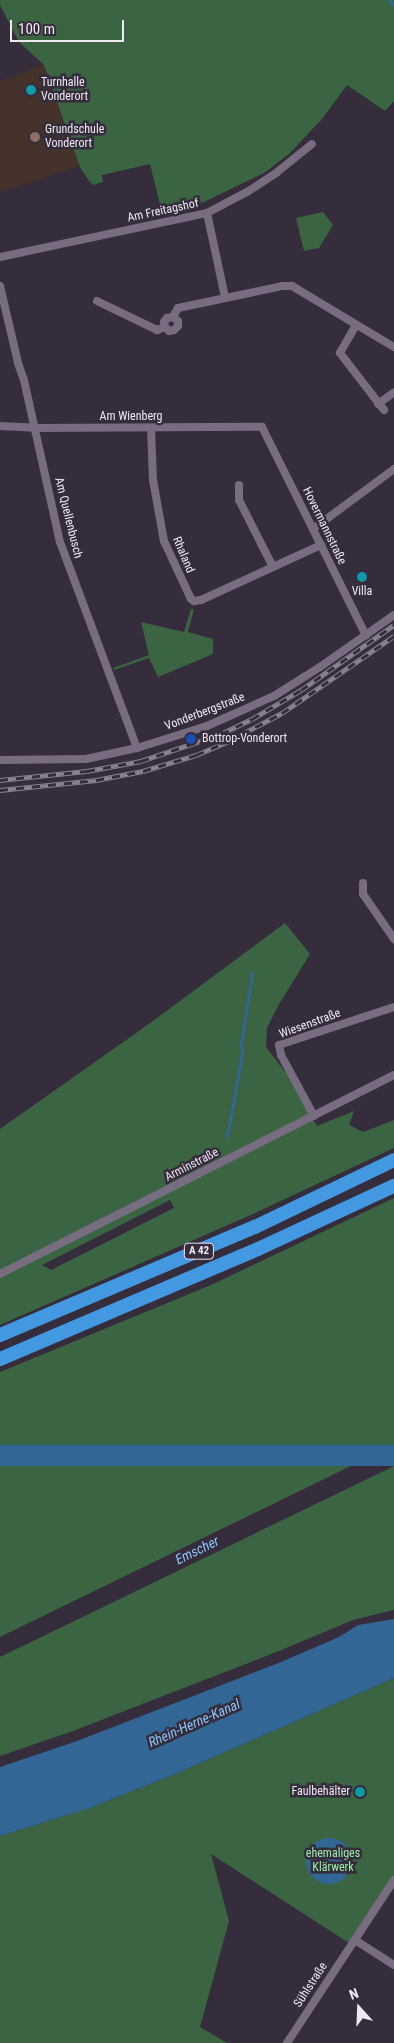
<!DOCTYPE html>
<html>
<head>
<meta charset="utf-8">
<style>
	body { margin:0 }
	#map { position:relative; width:394px; height:2043px; overflow:hidden; background:#352c3c; font-family:"Roboto Condensed",sans-serif }
	div>[style] { position:absolute }
	[style*='--x'] { left:calc(var(--x)*1px); top:calc(var(--y)*1px); width:calc(var(--w)*1px); rotate:calc(var(--a)*1deg) }
	.education>* { inset:0; background:#45332b }
	.green>* { inset:0; background:#3a6442 }
	.water>* { inset:0; background:#316695; transform-origin:0 0 }
	.round { border-radius:50% }
	.stream>* { height:2.5px; margin:-1.25px; padding:0 1.25px; transform-origin:1.25px; border-radius:1.25px; background:#316695 }
	.minor>* { height:8px; margin:-4px; padding:0 4px; transform-origin:4px; border-radius:4px; background:#786d80 }
	.motorway>* { height:14px; margin:-7px; padding:0 7px; transform-origin:7px; border-radius:7px; background:#4298e1 }
	.rail>* { height:4.5px; margin-top:-2.25px; transform-origin:0; background:repeating-linear-gradient(90deg,#352c3c 0 8px,#8a8391 0 16px); box-sizing:border-box; border-block:1px solid #8a8391 }
	.dots>* { width:14px; height:14px; translate:-50% -50%; box-sizing:border-box; border:2px solid #352c3c; border-radius:50% }
	span { translate:-50% -50%; white-space:nowrap; text-align:center; line-height:1.15; -webkit-text-stroke:5px #352c3c; paint-order:stroke }
	.shield-label span { padding:1px 4px; background:#352c3c; border:1px solid; border-radius:4px; -webkit-text-stroke-width:0 }
	.shield-label { font-size:11px; color:#eee8f3; font-weight:700 }
	.poi-label { font-size:12px; color:#eee8f3 }
	.left { translate:0 -50%; text-align:left }
	.right { translate:-100% -50%; text-align:right }
	.street-label { font-size:12px; color:#eee8f3 }
	.park-label { font-size:12px; color:#99eea9 }
	.water-label { font-size:14px; color:#8ac4fc; font-style:italic }
	.north { position:absolute; left:334px; top:1983px; width:50px; height:50px; -webkit-text-stroke:4px #352c3c; paint-order:stroke; rotate:340deg; font-size:14px; font-weight:700; line-height:20px; text-align:center; color:#eee8f3 }
	.north::after { content:''; display:block; margin:auto; width:18px; height:22px; background:#eee8f3; clip-path:polygon(50% 0,100% 100%,50% 72%,0 100%) }
	.scale { position:absolute; left:10px; top:20px; width:114px; height:22px; box-sizing:border-box; border:2px solid #eee8f3; border-top:0; padding-left:6px; font-size:15px; line-height:18px; white-space:nowrap; color:#eee8f3; -webkit-text-stroke:4px #352c3c; paint-order:stroke }
</style>
</head>
<body>
<div id="map">
	<div class="education">
		<i style="clip-path:polygon(44px 65px,80px 166px,0 192px,0 81px)"></i>
	</div>
	<div class="green">
		<i style="clip-path:polygon(0 0,394px 0,394px 101px,385px 111px,347px 85px,322px 119px,289px 154px,264px 173px,204px 202px,162px 213px,150px 164px,102px 175px,103px 182px,93px 185px,89px 181px,80px 167px,44px 65px,19px 42px,0 5px)"></i>
		<i style="clip-path:polygon(323px 212px,333px 225px,319px 248px,304px 251px,296px 218px)"></i>
		<i style="clip-path:polygon(191px 609px,194px 609px,188px 632px,213px 639px,213px 654px,158px 677px,149px 658px,114px 670px,113px 668px,149px 655px,141px 622px,184px 632px)"></i>
		<i style="clip-path:polygon(evenodd,285px 923px,310px 954px,278px 1006px,267px 1028px,266px 1047px,286px 1073px,317px 1126px,354px 1111px,349px 1125px,363px 1132px,394px 1120px,394px 1148px,253px 1214px,0 1325px,0 1129px,153px 1021px,285px 923px,170px 1200px,174px 1208px,51px 1270px,42px 1265px,170px 1200px)"></i>
		<i style="clip-path:polygon(394px 1198px,394px 1445px,0 1637px,0 1372px,211px 1285px)"></i>
		<i style="clip-path:polygon(394px 1466px,394px 1610px,353px 1620px,279px 1651px,73px 1731px,0 1756px,0 1657px)"></i>
		<i style="clip-path:polygon(394px 1678px,394px 1876px,349px 1943px,211px 1854px,229px 1921px,200px 2027px,227px 2043px,0 2043px,0 1836px,87px 1809px,173px 1775px)"></i>
	</div>
	<div class="water">
		<i style="left:394px;top:1445px;width:21px;height:438px;rotate:90deg"></i>
		<i style="clip-path:polygon(394px 1619px,394px 1678px,173px 1775px,87px 1809px,0 1836px,0 1767px,77px 1741px,281px 1662px,339px 1637px,358px 1625px)"></i>
		<i class="round" style="left:306px;top:1838px;width:46px;height:46px"></i>
	</div>
	<div class="stream">
		<i style="--x:390;--y:0;--w:6;--a:51"></i>
		<i style="--x:227;--y:1137;--w:84;--a:-79.8"></i>
		<i style="--x:242;--y:1054;--w:8;--a:-97"></i>
		<i style="--x:241;--y:1046;--w:73;--a:-81.3"></i>
	</div>
	<div class="minor">
		<i style="--x:207;--y:213;--w:86;--a:77.9"></i>
		<i style="--x:0;--y:257;--w:212;--a:-12"></i>
		<i style="--x:207;--y:213;--w:45;--a:-27.7"></i>
		<i style="--x:247;--y:192;--w:35;--a:-33"></i>
		<i style="--x:276;--y:173;--w:46;--a:-38.9"></i>
		<i style="--x:0;--y:286;--w:79;--a:76.8"></i>
		<i style="--x:18;--y:363;--w:18;--a:71"></i>
		<i style="--x:24;--y:380;--w:166;--a:77.5"></i>
		<i style="--x:60;--y:542;--w:220;--a:69.5"></i>
		<i style="--x:97;--y:301;--w:67;--a:25.8"></i>
		<i style="--x:157;--y:330;--w:9;--a:-21"></i>
		<i style="--x:173;--y:317;--w:6;--a:39"></i>
		<i style="--x:178;--y:321;--w:5;--a:90"></i>
		<i style="--x:178;--y:326;--w:6;--a:135"></i>
		<i style="--x:174;--y:330;--w:5;--a:169"></i>
		<i style="--x:169;--y:331;--w:6;--a:-135"></i>
		<i style="--x:165;--y:327;--w:5;--a:-101"></i>
		<i style="--x:164;--y:322;--w:5;--a:-53"></i>
		<i style="--x:167;--y:318;--w:6;--a:-9"></i>
		<i style="--x:173;--y:317;--w:10;--a:-61"></i>
		<i style="--x:178;--y:308;--w:106;--a:-11.9"></i>
		<i style="--x:282;--y:286;--w:10;--a:0"></i>
		<i style="--x:292;--y:286;--w:119;--a:30.9"></i>
		<i style="--x:356;--y:325;--w:32;--a:120"></i>
		<i style="--x:340;--y:353;--w:72;--a:52.3"></i>
		<i style="--x:378;--y:404;--w:19;--a:-36"></i>
		<i style="--x:0;--y:426;--w:35;--a:3"></i>
		<i style="--x:35;--y:428;--w:227;--a:-0.3"></i>
		<i style="--x:262;--y:427;--w:233;--a:63.5"></i>
		<i style="--x:151;--y:428;--w:52;--a:87.8"></i>
		<i style="--x:153;--y:480;--w:62;--a:79.8"></i>
		<i style="--x:164;--y:541;--w:64;--a:65"></i>
		<i style="--x:191;--y:599;--w:4;--a:34"></i>
		<i style="--x:194;--y:601;--w:7;--a:-8"></i>
		<i style="--x:201;--y:600;--w:79;--a:-24.6"></i>
		<i style="--x:239;--y:485;--w:15;--a:90"></i>
		<i style="--x:239;--y:500;--w:75;--a:63.1"></i>
		<i style="--x:273;--y:567;--w:53;--a:-24.6"></i>
		<i style="--x:313;--y:529;--w:101;--a:-36.5"></i>
		<i style="--x:0;--y:760;--w:86;--a:-0.7"></i>
		<i style="--x:86;--y:759;--w:52;--a:-12.2"></i>
		<i style="--x:137;--y:748;--w:73;--a:-17.4"></i>
		<i style="--x:207;--y:726;--w:73;--a:-24.1"></i>
		<i style="--x:274;--y:696;--w:54;--a:-32.2"></i>
		<i style="--x:320;--y:667;--w:90;--a:-35.1"></i>
		<i style="--x:363;--y:883;--w:11;--a:90"></i>
		<i style="--x:363;--y:894;--w:55;--a:55.4"></i>
		<i style="--x:314;--y:1116;--w:69;--a:-118.4"></i>
		<i style="--x:281;--y:1055;--w:10;--a:-101"></i>
		<i style="--x:279;--y:1045;--w:121;--a:-18.3"></i>
		<i style="--x:0;--y:1274;--w:441;--a:-26.8"></i>
		<i style="--x:355;--y:1940;--w:46;--a:32.7"></i>
		<i style="--x:287;--y:2043;--w:195;--a:-56.7"></i>
	</div>
	<div class="motorway">
		<i style="--x:0;--y:1335;--w:277;--a:-23"></i>
		<i style="--x:255;--y:1227;--w:154;--a:-25.7"></i>
		<i style="--x:0;--y:1359;--w:280;--a:-23.1"></i>
		<i style="--x:258;--y:1249;--w:150;--a:-24.9"></i>
	</div>
	<div class="rail">
		<i style="--x:0;--y:780;--w:87;--a:-5.9"></i>
		<i style="--x:87;--y:771;--w:55;--a:-10.5"></i>
		<i style="--x:141;--y:761;--w:84;--a:-18.6"></i>
		<i style="--x:221;--y:734;--w:34;--a:-26"></i>
		<i style="--x:252;--y:719;--w:57;--a:-30.6"></i>
		<i style="--x:301;--y:690;--w:113;--a:-35"></i>
		<i style="--x:0;--y:790;--w:97;--a:-5.9"></i>
		<i style="--x:96;--y:780;--w:48;--a:-10.8"></i>
		<i style="--x:143;--y:771;--w:55;--a:-16.8"></i>
		<i style="--x:196;--y:755;--w:34;--a:-23"></i>
		<i style="--x:227;--y:742;--w:62;--a:-27.8"></i>
		<i style="--x:282;--y:713;--w:136;--a:-34.5"></i>
	</div>
	<div class="dots">
		<i style="left:31px;top:90px;background:#0f9aa8"></i>
		<i style="left:35px;top:137px;background:#8d6e63"></i>
		<i style="left:362px;top:577px;background:#0f9aa8"></i>
		<i style="left:191px;top:739px;background:#1a4fb4"></i>
		<i style="left:360px;top:1792px;background:#0f9aa8"></i>
	</div>
	<div class="shield-label">
		<span style="left:199px;top:1251px">A 42</span>
	</div>
	<div class="poi-label">
		<span class="left" style="left:41px;top:90px">Turnhalle<br>Vonderort</span>
		<span class="left" style="left:45px;top:137px">Grundschule<br>Vonderort</span>
		<span style="left:362px;top:592px">Villa</span>
		<span class="left" style="left:202px;top:739px">Bottrop-Vonderort</span>
		<span class="right" style="left:350px;top:1792px">Faulbehälter</span>
	</div>
	<div class="street-label">
		<span style="left:163px;top:211px;rotate:-12deg">Am Freitagshof</span>
		<span style="left:131px;top:417px">Am Wienberg</span>
		<span style="left:68px;top:518px;rotate:76deg">Am Quellenbusch</span>
		<span style="left:324px;top:526px;rotate:64deg">Hovermannstraße</span>
		<span style="left:183px;top:555px;rotate:67deg">Rhaland</span>
		<span style="left:205px;top:712px;rotate:-21deg">Vonderbergstraße</span>
		<span style="left:310px;top:1024px;rotate:-20deg">Wiesenstraße</span>
		<span style="left:192px;top:1165px;rotate:-27deg">Arminstraße</span>
		<span style="left:311px;top:1985px;rotate:-57deg">Sühlstraße</span>
	</div>
	<div class="park-label">
		<span style="left:333px;top:1861px">ehemaliges<br>Klärwerk</span>
	</div>
	<div class="water-label">
		<span style="left:197px;top:1550px;rotate:-26deg">Emscher</span>
		<span style="left:194px;top:1723px;rotate:-24deg">Rhein-Herne-Kanal</span>
	</div>
	<div class="north">N</div>
	<div class="scale">100 m</div>
</div>
</body>
</html>
